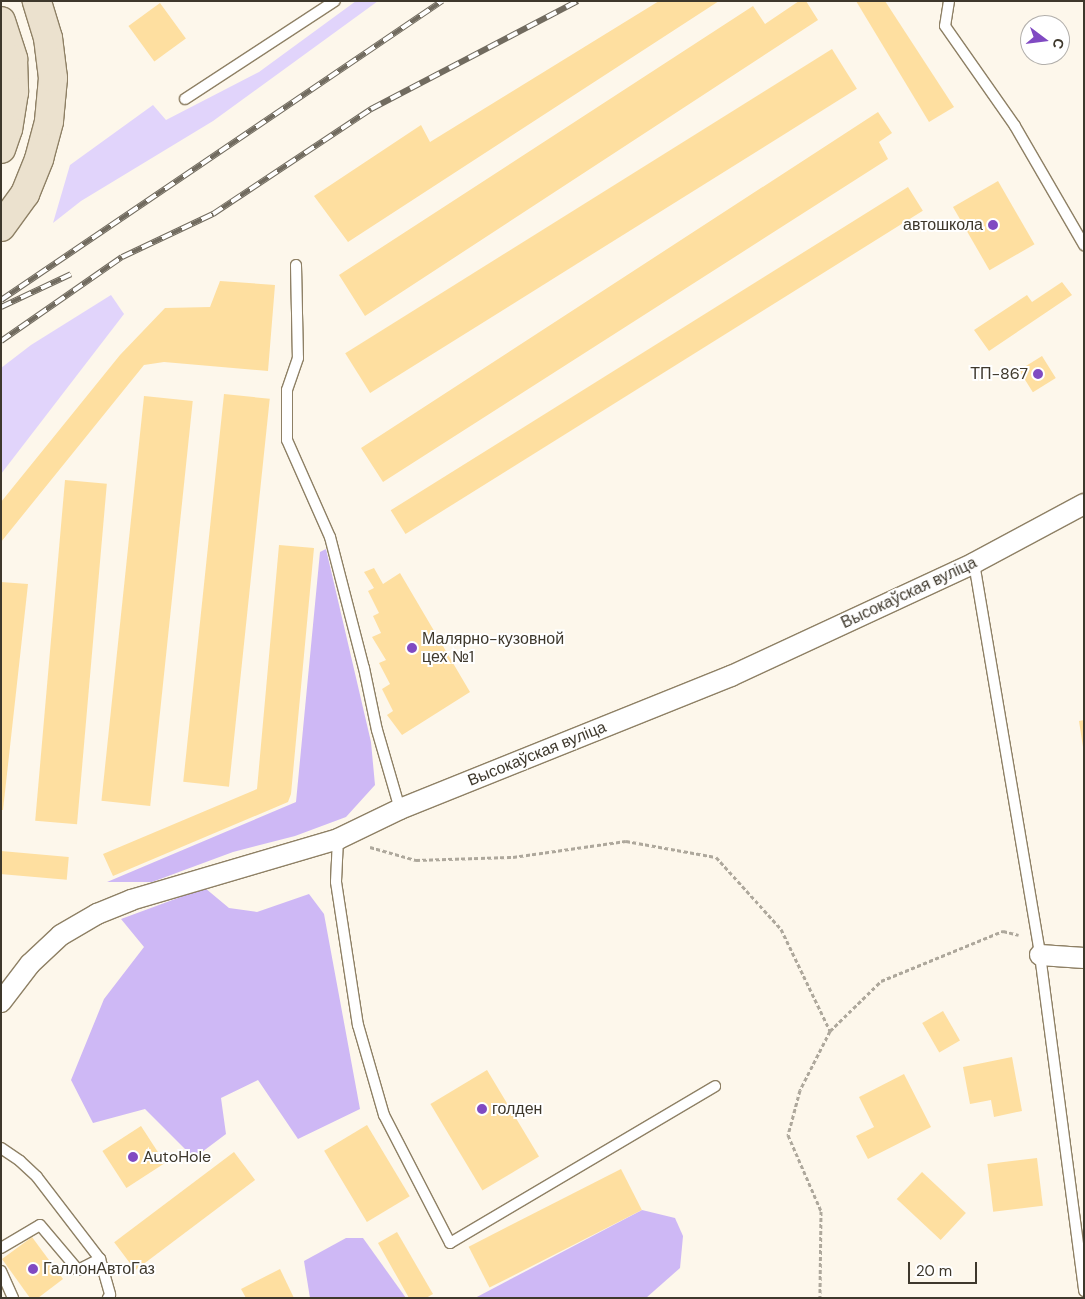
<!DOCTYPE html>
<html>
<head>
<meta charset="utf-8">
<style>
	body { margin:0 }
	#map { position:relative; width:1085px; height:1299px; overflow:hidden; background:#fdf7eb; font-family:"DM Sans",sans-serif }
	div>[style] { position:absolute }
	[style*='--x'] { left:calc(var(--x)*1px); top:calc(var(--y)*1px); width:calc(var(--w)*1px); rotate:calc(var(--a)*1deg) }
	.green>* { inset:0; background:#e1d4fb }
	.forest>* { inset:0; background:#ceb8f5 }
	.building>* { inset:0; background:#fedfa0; transform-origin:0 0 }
	.path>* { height:3px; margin-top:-1.5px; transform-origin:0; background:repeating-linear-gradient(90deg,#aea89c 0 4px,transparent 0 6.5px) }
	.roads { filter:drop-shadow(1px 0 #8e8065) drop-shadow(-1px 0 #8e8065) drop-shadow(0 1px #8e8065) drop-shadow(0 -1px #8e8065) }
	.service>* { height:10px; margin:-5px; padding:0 5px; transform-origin:5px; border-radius:5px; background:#fff }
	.minor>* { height:20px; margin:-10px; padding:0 10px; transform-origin:10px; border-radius:10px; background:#fff }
	.secondary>* { height:28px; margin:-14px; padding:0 14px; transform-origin:14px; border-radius:14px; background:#ebe1ce }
	.rail>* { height:5.5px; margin-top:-2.75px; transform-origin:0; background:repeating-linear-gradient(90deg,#fff 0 11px,#716b5f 0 22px); box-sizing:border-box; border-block:1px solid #716b5f }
	.dots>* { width:14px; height:14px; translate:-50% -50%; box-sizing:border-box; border:2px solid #fff; border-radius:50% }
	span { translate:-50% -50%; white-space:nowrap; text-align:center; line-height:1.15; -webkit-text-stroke:4px #fff; paint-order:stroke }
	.poi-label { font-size:16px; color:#3e382c }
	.right { translate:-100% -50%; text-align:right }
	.left { translate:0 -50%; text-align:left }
	.street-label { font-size:16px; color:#3e382c }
	.frame { position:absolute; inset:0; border:2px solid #3e382c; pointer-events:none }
	.north { position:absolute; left:1020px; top:15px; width:50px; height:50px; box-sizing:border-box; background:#fff; border:1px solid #b2afab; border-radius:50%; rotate:105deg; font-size:14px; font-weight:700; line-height:20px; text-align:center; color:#3e382c }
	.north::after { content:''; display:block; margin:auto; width:18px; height:22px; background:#804ac2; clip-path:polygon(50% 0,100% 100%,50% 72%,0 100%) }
	.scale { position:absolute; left:908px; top:1262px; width:69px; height:22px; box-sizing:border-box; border:2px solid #3e382c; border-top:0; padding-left:6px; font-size:15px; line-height:18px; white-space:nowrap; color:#3e382c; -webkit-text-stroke:4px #fff; paint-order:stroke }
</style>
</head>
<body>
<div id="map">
	<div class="green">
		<i style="clip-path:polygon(356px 1px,378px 1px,213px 121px,81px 201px,53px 223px,70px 165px,153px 105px,166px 120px,259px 72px)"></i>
		<i style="clip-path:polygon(111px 295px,124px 314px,1px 474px,1px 368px,31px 345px)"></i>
	</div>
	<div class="forest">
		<i style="clip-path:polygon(326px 549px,371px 742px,375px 785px,346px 817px,295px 836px,233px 852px,152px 882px,107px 882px,296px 802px,320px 552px)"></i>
		<i style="clip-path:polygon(205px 888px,229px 908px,257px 912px,309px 894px,324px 914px,360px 1109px,298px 1139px,258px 1080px,221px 1098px,226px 1134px,194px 1158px,145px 1109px,93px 1123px,71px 1080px,104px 999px,144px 947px,121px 919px)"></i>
		<i style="clip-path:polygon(642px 1210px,675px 1218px,683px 1236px,680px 1268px,646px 1298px,475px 1298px)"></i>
		<i style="clip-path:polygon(346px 1238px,363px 1238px,406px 1298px,310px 1298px,304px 1261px)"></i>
	</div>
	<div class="building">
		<i style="clip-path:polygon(659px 1px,719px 1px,348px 242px,314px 196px,421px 125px,430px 142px)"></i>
		<i style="clip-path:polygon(799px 1px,806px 1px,818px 20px,365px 316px,339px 275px,753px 6px,765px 24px)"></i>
		<i style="clip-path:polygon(856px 1px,885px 1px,954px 107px,929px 122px)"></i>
		<i style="left:160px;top:3px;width:44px;height:39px;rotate:54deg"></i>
		<i style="left:832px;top:49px;width:47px;height:574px;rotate:58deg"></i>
		<i style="clip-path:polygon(878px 112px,892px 133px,879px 142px,888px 159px,383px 482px,361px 448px)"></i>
		<i style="left:998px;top:181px;width:73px;height:52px;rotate:60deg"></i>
		<i style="left:908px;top:187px;width:28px;height:610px;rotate:58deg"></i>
		<i style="clip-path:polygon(220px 281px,275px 285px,268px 371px,164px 362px,144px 365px,1px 542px,1px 502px,120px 355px,165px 308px,210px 307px)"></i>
		<i style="clip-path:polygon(1062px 282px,1072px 295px,989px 351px,974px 330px,1027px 295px,1032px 302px)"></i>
		<i style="left:1042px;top:356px;width:26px;height:27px;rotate:58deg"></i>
		<i style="left:224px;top:394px;width:46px;height:390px;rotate:6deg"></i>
		<i style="left:144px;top:396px;width:49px;height:407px;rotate:6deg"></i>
		<i style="left:65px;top:480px;width:42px;height:342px;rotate:5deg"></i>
		<i style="clip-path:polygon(279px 545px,314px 548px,291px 794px,288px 802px,113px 876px,103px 854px,257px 789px)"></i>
		<i style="clip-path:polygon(374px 568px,383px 584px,400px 573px,470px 692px,402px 735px,387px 715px,393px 711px,382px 689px,390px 684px,379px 663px,386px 660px,372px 637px,381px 633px,373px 616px,379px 613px,368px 591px,374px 588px,364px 572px)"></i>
		<i style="clip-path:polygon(1px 582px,28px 584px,3px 810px,1px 810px)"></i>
		<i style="clip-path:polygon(1084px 720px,1084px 746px,1083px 747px,1079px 721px)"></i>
		<i style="left:1px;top:851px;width:68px;height:23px;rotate:5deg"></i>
		<i style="left:943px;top:1011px;width:34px;height:24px;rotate:60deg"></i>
		<i style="clip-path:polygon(1012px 1057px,1022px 1111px,994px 1117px,991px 1100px,970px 1104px,963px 1067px)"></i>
		<i style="left:487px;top:1070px;width:101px;height:66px;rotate:59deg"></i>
		<i style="clip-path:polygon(904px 1074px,931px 1127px,868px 1159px,856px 1136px,874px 1127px,859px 1097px)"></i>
		<i style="left:367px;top:1125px;width:83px;height:50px;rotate:59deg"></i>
		<i style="left:141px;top:1126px;width:44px;height:46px;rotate:57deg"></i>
		<i style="left:234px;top:1152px;width:35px;height:150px;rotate:53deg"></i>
		<i style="left:1037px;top:1158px;width:48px;height:50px;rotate:83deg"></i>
		<i style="left:621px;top:1169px;width:46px;height:171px;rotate:63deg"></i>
		<i style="left:922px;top:1172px;width:60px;height:37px;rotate:43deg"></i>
		<i style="clip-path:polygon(397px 1232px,433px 1294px,426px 1298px,409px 1298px,378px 1243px)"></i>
		<i style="clip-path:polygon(32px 1237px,63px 1279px,38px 1298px,30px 1298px,2px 1259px)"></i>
		<i style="clip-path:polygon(280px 1269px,294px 1298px,246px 1298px,241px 1289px)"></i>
	</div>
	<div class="path">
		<i style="--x:370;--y:847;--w:48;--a:15.8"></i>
		<i style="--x:416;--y:860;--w:97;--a:-1.8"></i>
		<i style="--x:513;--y:857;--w:114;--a:-8.1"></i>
		<i style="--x:626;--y:841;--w:91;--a:10.1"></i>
		<i style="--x:716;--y:857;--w:97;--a:47.9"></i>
		<i style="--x:781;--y:929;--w:113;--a:64.3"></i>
		<i style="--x:830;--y:1031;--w:66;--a:117"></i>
		<i style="--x:800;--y:1090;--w:47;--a:104.9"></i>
		<i style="--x:788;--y:1135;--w:83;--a:66.5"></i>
		<i style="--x:821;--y:1211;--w:87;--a:90.7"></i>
		<i style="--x:830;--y:1031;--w:71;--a:-44.4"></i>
		<i style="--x:881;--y:981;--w:132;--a:-22.3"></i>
		<i style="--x:1003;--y:931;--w:16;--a:14"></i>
	</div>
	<div class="roads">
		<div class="service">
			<i style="--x:949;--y:1;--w:25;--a:99"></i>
			<i style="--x:945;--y:26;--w:122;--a:55"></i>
			<i style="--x:1015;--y:126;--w:138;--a:59.9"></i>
			<i style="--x:185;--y:99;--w:179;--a:-33.2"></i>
			<i style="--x:296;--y:265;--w:93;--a:88.8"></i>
			<i style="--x:298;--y:358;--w:34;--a:109"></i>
			<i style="--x:287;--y:390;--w:50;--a:90"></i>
			<i style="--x:287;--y:440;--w:106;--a:66.1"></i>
			<i style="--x:330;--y:537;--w:135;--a:75.5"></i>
			<i style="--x:364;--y:668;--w:63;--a:78.2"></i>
			<i style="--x:377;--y:730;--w:82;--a:73.8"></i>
			<i style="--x:974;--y:563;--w:398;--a:80.4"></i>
			<i style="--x:1040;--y:955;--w:339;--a:82.5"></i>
			<i style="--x:338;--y:839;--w:43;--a:92.7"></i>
			<i style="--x:336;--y:882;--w:145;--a:81.3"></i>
			<i style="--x:358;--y:1025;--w:94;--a:73.9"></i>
			<i style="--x:384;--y:1115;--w:144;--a:62.7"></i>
			<i style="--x:450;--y:1243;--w:308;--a:-30.6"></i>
			<i style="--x:1;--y:1148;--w:23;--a:34"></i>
			<i style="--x:20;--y:1161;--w:23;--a:43"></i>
			<i style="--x:37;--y:1177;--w:103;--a:52.5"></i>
			<i style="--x:100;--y:1259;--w:37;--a:74"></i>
			<i style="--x:110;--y:1295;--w:4;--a:124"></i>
			<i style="--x:1;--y:1248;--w:45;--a:-30.5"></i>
			<i style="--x:40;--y:1225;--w:59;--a:49.8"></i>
			<i style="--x:78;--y:1270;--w:25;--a:-27"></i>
			<i style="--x:1;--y:1271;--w:30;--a:66"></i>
		</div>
		<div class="minor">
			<i style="--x:1040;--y:955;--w:44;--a:3.9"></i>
			<i style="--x:1;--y:1002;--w:48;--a:-52.7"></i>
			<i style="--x:30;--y:964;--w:42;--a:-43.1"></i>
			<i style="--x:61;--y:935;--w:42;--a:-30.3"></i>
			<i style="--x:97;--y:914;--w:37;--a:-22"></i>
			<i style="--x:131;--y:900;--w:216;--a:-16.4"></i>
			<i style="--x:338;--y:839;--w:69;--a:-25.8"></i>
			<i style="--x:400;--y:809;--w:357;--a:-21.9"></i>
			<i style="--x:731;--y:676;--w:268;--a:-24.9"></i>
			<i style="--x:974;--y:563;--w:125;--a:-28.2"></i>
		</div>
		<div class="secondary">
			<i style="--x:1;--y:21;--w:40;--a:72"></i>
			<i style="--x:13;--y:59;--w:33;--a:88"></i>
			<i style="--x:14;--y:92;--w:37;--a:99"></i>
			<i style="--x:8;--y:129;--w:21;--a:109"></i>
			<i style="--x:1;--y:227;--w:41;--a:-54"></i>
			<i style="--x:25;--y:194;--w:38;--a:-68"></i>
			<i style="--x:39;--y:159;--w:39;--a:-75"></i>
			<i style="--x:49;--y:121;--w:43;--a:-84.7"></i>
			<i style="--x:53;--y:78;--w:40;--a:-97.1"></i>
			<i style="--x:48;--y:38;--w:39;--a:-107"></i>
		</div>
	</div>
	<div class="rail">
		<i style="--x:1;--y:300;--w:533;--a:-34.14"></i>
		<i style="--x:1;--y:307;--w:77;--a:-25.2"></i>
		<i style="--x:1;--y:341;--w:147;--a:-34.8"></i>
		<i style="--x:122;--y:257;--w:101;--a:-25.3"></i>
		<i style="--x:213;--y:214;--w:190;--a:-33.6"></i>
		<i style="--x:371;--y:109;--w:233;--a:-27.6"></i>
	</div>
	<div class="dots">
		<i style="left:993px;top:225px;background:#804ac2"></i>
		<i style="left:1038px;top:374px;background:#804ac2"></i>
		<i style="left:412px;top:648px;background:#804ac2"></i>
		<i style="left:482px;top:1109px;background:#804ac2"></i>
		<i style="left:133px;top:1157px;background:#804ac2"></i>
		<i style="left:33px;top:1269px;background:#804ac2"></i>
	</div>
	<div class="poi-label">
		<span class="right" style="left:983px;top:225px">автошкола</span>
		<span class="right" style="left:1028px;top:374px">ТП-867</span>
		<span class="left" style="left:422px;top:648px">Малярно-кузовной<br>цех №1</span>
		<span class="left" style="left:492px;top:1109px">голден</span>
		<span class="left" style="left:143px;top:1157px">AutoHole</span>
		<span class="left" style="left:43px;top:1269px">ГаллонАвтоГаз</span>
	</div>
	<div class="street-label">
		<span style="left:909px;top:593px;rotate:-25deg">Высокаўская вуліца</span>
		<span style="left:537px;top:754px;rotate:-22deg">Высокаўская вуліца</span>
	</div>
	<div class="frame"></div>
	<div class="north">С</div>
	<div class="scale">20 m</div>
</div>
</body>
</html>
